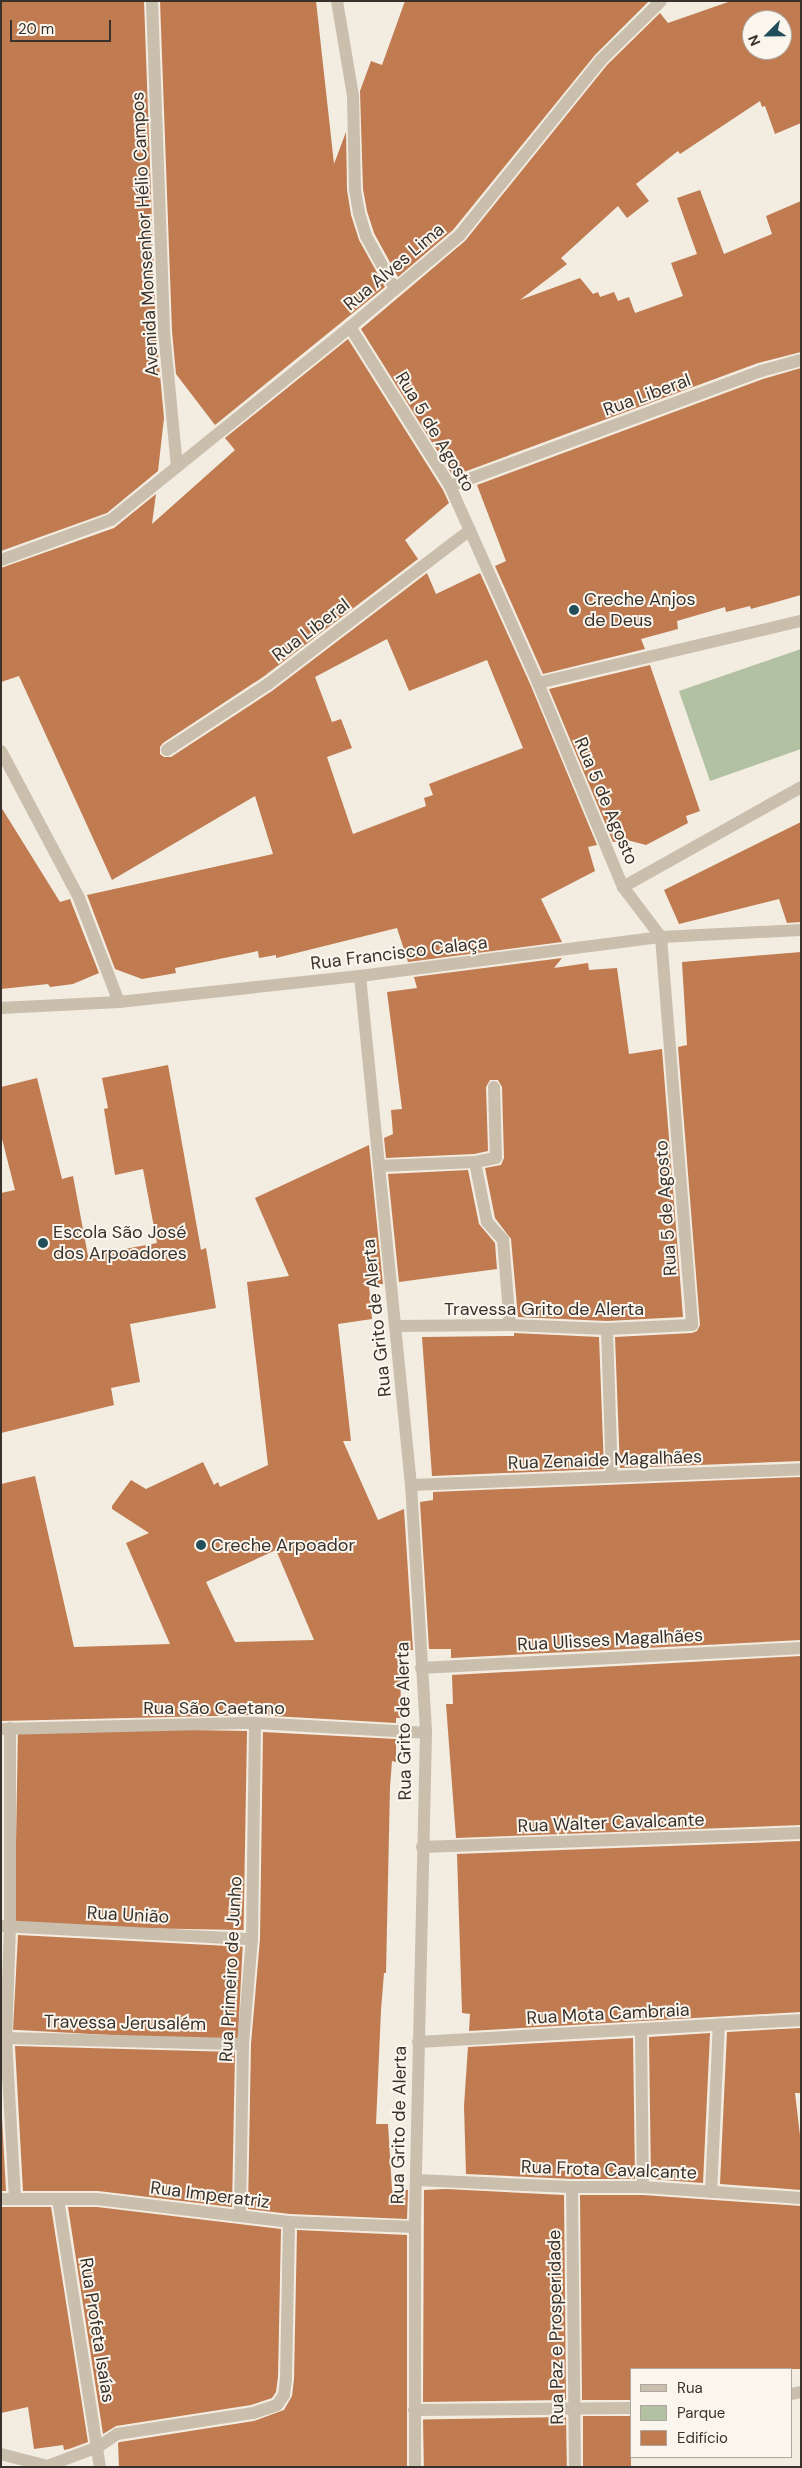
<!DOCTYPE html>
<html>
<head>
<meta charset="utf-8">
<style>
	body { margin:0 }
	#map { position:relative; width:802px; height:2468px; overflow:hidden; background:#f2ece1; font-family:"DM Sans",sans-serif }
	div>[style] { position:absolute }
	[style*='--x'] { left:calc(var(--x)*1px); top:calc(var(--y)*1px); width:calc(var(--w)*1px); rotate:calc(var(--a)*1deg) }
	.green>* { inset:0; background:#b2c1a1 }
	.building>* { inset:0; background:#c07b51; transform-origin:0 0 }
	.minor>* { height:12px; margin:-6px; padding:0 6px; transform-origin:6px; border-radius:6px; background:#cabead }
	.dots>* { width:14px; height:14px; translate:-50% -50%; box-sizing:border-box; border:2px solid #faf6ed; border-radius:50% }
	span { translate:-50% -50%; white-space:nowrap; text-align:center; line-height:1.15; -webkit-text-stroke:4px #faf6ed; paint-order:stroke }
	.street-label { font-size:18px; color:#39312b }
	.poi-label { font-size:18px; color:#39312b }
	.left { translate:0 -50%; text-align:left }
	.frame { position:absolute; inset:0; border:2px solid #39312b; pointer-events:none }
	.legend { position:absolute; left:630px; top:2368px; width:162px; height:90px; box-sizing:border-box; background:#faf6ed; border:1px solid #ada79f; margin:0; padding:6px 9px; list-style:none; font-size:15px; color:#39312b }
	.legend li { display:flex; align-items:center; gap:10px; height:25px }
	.legend b { width:25px; border:1px solid #ada79f }
	.north { position:absolute; left:742px; top:10px; width:50px; height:50px; box-sizing:border-box; background:#faf6ed; border:1px solid #ada79f; border-radius:50%; rotate:247deg; font-size:14px; font-weight:700; line-height:20px; text-align:center; color:#39312b }
	.north::after { content:''; display:block; margin:auto; width:18px; height:22px; background:#224e59; clip-path:polygon(50% 0,100% 100%,50% 72%,0 100%) }
	.scale { position:absolute; left:10px; top:20px; width:101px; height:22px; box-sizing:border-box; border:2px solid #39312b; border-top:0; padding-left:6px; font-size:15px; line-height:18px; white-space:nowrap; color:#39312b; -webkit-text-stroke:4px #faf6ed; paint-order:stroke }
</style>
</head>
<body>
<div id="map">
	<div class="green">
		<i style="clip-path:polygon(801px 649px,801px 749px,710px 781px,679px 691px)"></i>
	</div>
	<div class="building">
		<i style="clip-path:polygon(1px 1px,144px 1px,156px 332px,164px 418px,158px 471px,107px 513px,1px 551px)"></i>
		<i style="clip-path:polygon(160px 1px,316px 1px,334px 164px,346px 132px,347px 190px,351px 215px,359px 240px,385px 287px,215px 425px,176px 374px,172px 331px)"></i>
		<i style="clip-path:polygon(405px 1px,649px 1px,595px 55px,453px 230px,398px 277px,374px 233px,367px 211px,363px 189px,360px 91px,371px 61px,382px 65px)"></i>
		<i style="clip-path:polygon(evenodd,731px 1px,801px 1px,801px 123px,775px 134px,765px 106px,762px 107px,760px 101px,680px 154px,678px 151px,636px 184px,649px 201px,627px 218px,618px 206px,561px 258px,567px 264px,520px 300px,580px 278px,593px 294px,598px 292px,600px 297px,614px 292px,618px 301px,629px 297px,635px 313px,683px 296px,671px 263px,697px 254px,677px 198px,700px 190px,724px 254px,772px 234px,766px 216px,801px 201px,801px 352px,758px 363px,453px 476px,361px 329px,465px 241px,607px 65px,660px 13px,668px 23px,731px 1px,752px 20px,782px 20px,782px 50px,752px 50px,752px 20px)"></i>
		<i style="clip-path:polygon(evenodd,348px 339px,443px 490px,449px 503px,405px 540px,418px 559px,263px 677px,163px 743px,160px 747px,160px 754px,164px 757px,171px 757px,272px 691px,427px 573px,436px 594px,480px 573px,531px 686px,597px 845px,588px 847px,595px 871px,541px 899px,562px 942px,408px 962px,397px 928px,276px 958px,276px 955px,259px 958px,258px 951px,175px 968px,176px 973px,142px 979px,115px 969px,87px 895px,273px 854px,255px 796px,112px 880px,19px 676px,1px 682px,1px 568px,114px 528px,156px 494px,152px 524px,235px 450px,225px 438px,348px 339px,387px 639px,409px 691px,487px 660px,523px 748px,429px 784px,433px 795px,424px 798px,426px 806px,353px 834px,327px 757px,352px 748px,341px 719px,332px 722px,315px 677px,387px 639px)"></i>
		<i style="clip-path:polygon(801px 368px,801px 595px,751px 609px,750px 606px,726px 612px,725px 607px,677px 621px,678px 629px,641px 639px,645px 649px,543px 674px,495px 566px,506px 561px,477px 485px,763px 379px)"></i>
		<i style="clip-path:polygon(650px 665px,700px 811px,686px 816px,688px 823px,646px 845px,627px 840px,613px 842px,549px 689px)"></i>
		<i style="clip-path:polygon(1px 807px,60px 902px,70px 899px,99px 973px,73px 984px,50px 987px,48px 984px,1px 989px)"></i>
		<i style="clip-path:polygon(801px 822px,801px 922px,787px 923px,779px 899px,679px 924px,664px 890px)"></i>
		<i style="clip-path:polygon(801px 952px,801px 1461px,620px 1468px,615px 1337px,692px 1333px,697px 1331px,700px 1325px,678px 1047px,687px 1045px,682px 962px)"></i>
		<i style="clip-path:polygon(562px 958px,554px 968px,588px 963px,589px 970px,617px 968px,629px 1054px,662px 1049px,683px 1317px,607px 1321px,518px 1317px,511px 1239px,495px 1218px,485px 1168px,501px 1165px,504px 1158px,502px 1087px,498px 1080px,490px 1080px,486px 1087px,488px 1151px,474px 1154px,386px 1158px,384px 1138px,393px 1134px,391px 1110px,402px 1109px,387px 992px,417px 988px,414px 977px)"></i>
		<i style="clip-path:polygon(168px 1065px,201px 1250px,206px 1248px,216px 1308px,130px 1324px,140px 1382px,111px 1388px,114px 1405px,1px 1433px,1px 1193px,15px 1190px,1px 1135px,1px 1087px,37px 1078px,62px 1179px,73px 1176px,88px 1256px,157px 1243px,143px 1169px,115px 1175px,104px 1109px,108px 1108px,102px 1078px)"></i>
		<i style="clip-path:polygon(evenodd,369px 1145px,383px 1284px,369px 1286px,372px 1319px,338px 1324px,351px 1441px,343px 1441px,378px 1520px,404px 1509px,413px 1650px,400px 1650px,401px 1718px,396px 1718px,396px 1723px,255px 1715px,1px 1721px,1px 1484px,35px 1476px,74px 1647px,170px 1644px,126px 1543px,149px 1533px,112px 1509px,112px 1506px,131px 1480px,146px 1489px,203px 1462px,214px 1485px,218px 1482px,220px 1487px,268px 1465px,247px 1282px,289px 1276px,255px 1198px,369px 1145px,276px 1550px,314px 1640px,235px 1642px,206px 1582px,276px 1550px)"></i>
		<i style="clip-path:polygon(468px 1170px,479px 1224px,495px 1243px,497px 1269px,399px 1282px,388px 1174px)"></i>
		<i style="clip-path:polygon(514px 1333px,599px 1337px,604px 1469px,432px 1476px,422px 1337px,506px 1336px,514px 1336px)"></i>
		<i style="clip-path:polygon(801px 1477px,801px 1640px,451px 1658px,451px 1649px,429px 1649px,420px 1502px,433px 1500px,433px 1492px)"></i>
		<i style="clip-path:polygon(801px 1656px,801px 1825px,456px 1838px,446px 1704px,453px 1704px,452px 1675px)"></i>
		<i style="left:247px;top:1731px;width:199px;height:229px;rotate:91deg"></i>
		<i style="clip-path:polygon(263px 1732px,396px 1739px,396px 1762px,392px 1761px,390px 1787px,386px 1973px,384px 1973px,381px 2010px,376px 2124px,388px 2124px,392px 2190px,408px 2190px,407px 2219px,290px 2214px,248px 2209px,251px 2044px,260px 1939px)"></i>
		<i style="clip-path:polygon(801px 1841px,801px 2012px,469px 2031px,470px 2014px,462px 2013px,457px 1854px)"></i>
		<i style="left:18px;top:1935px;width:225px;height:95px;rotate:3deg"></i>
		<i style="clip-path:polygon(801px 2028px,801px 2093px,795px 2093px,801px 2144px,801px 2190px,720px 2184px,727px 2032px)"></i>
		<i style="clip-path:polygon(710px 2033px,703px 2183px,651px 2179px,649px 2037px)"></i>
		<i style="clip-path:polygon(633px 2038px,635px 2179px,572px 2179px,466px 2174px,464px 2106px,468px 2047px)"></i>
		<i style="clip-path:polygon(15px 2046px,235px 2052px,232px 2207px,98px 2191px,23px 2191px)"></i>
		<i style="clip-path:polygon(1px 2099px,6px 2191px,1px 2191px)"></i>
		<i style="clip-path:polygon(446px 2189px,564px 2195px,566px 2400px,423px 2402px,424px 2190px)"></i>
		<i style="clip-path:polygon(580px 2195px,643px 2195px,801px 2206px,801px 2369px,631px 2369px,631px 2400px,582px 2400px)"></i>
		<i style="clip-path:polygon(1px 2207px,51px 2207px,88px 2442px,69px 2449px,64px 2450px,63px 2445px,34px 2449px,28px 2407px,1px 2413px)"></i>
		<i style="clip-path:polygon(68px 2207px,97px 2207px,281px 2229px,278px 2377px,276px 2392px,272px 2398px,251px 2405px,116px 2426px,103px 2434px)"></i>
		<i style="clip-path:polygon(297px 2230px,407px 2235px,407px 2467px,119px 2467px,118px 2443px,120px 2442px,254px 2421px,284px 2410px,292px 2396px,294px 2379px)"></i>
		<i style="left:631px;top:2416px;width:51px;height:48px;rotate:90deg"></i>
		<i style="left:566px;top:2417px;width:50px;height:143px;rotate:89deg"></i>
	</div>
	<div class="minor">
		<i style="--x:152;--y:1;--w:331;--a:87.9"></i>
		<i style="--x:164;--y:332;--w:135;--a:84.5"></i>
		<i style="--x:337;--y:1;--w:96;--a:80.4"></i>
		<i style="--x:353;--y:96;--w:94;--a:88.8"></i>
		<i style="--x:355;--y:190;--w:23;--a:80"></i>
		<i style="--x:359;--y:213;--w:24;--a:73"></i>
		<i style="--x:366;--y:236;--w:60;--a:61.3"></i>
		<i style="--x:350;--y:327;--w:188;--a:57.8"></i>
		<i style="--x:450;--y:486;--w:216;--a:65.9"></i>
		<i style="--x:538;--y:683;--w:221;--a:67.4"></i>
		<i style="--x:623;--y:887;--w:63;--a:52.8"></i>
		<i style="--x:661;--y:937;--w:389;--a:85.4"></i>
		<i style="--x:692;--y:1325;--w:85;--a:177.3"></i>
		<i style="--x:607;--y:1329;--w:97;--a:-177.6"></i>
		<i style="--x:510;--y:1325;--w:115;--a:179.5"></i>
		<i style="--x:450;--y:486;--w:332;--a:-20.3"></i>
		<i style="--x:761;--y:371;--w:41;--a:-15.4"></i>
		<i style="--x:1;--y:560;--w:117;--a:-20"></i>
		<i style="--x:111;--y:520;--w:307;--a:-38.9"></i>
		<i style="--x:350;--y:327;--w:142;--a:-39.9"></i>
		<i style="--x:459;--y:236;--w:226;--a:-51.1"></i>
		<i style="--x:601;--y:60;--w:84;--a:-44.5"></i>
		<i style="--x:538;--y:683;--w:270;--a:-13.3"></i>
		<i style="--x:167;--y:750;--w:121;--a:-33.2"></i>
		<i style="--x:268;--y:684;--w:254;--a:-37.3"></i>
		<i style="--x:1;--y:751;--w:166;--a:62"></i>
		<i style="--x:79;--y:898;--w:111;--a:69"></i>
		<i style="--x:623;--y:887;--w:204;--a:-29.3"></i>
		<i style="--x:360;--y:976;--w:512;--a:84.28"></i>
		<i style="--x:411;--y:1485;--w:248;--a:86.5"></i>
		<i style="--x:426;--y:1733;--w:494;--a:91.3"></i>
		<i style="--x:415;--y:2227;--w:240;--a:90"></i>
		<i style="--x:1;--y:1008;--w:118;--a:-2.9"></i>
		<i style="--x:119;--y:1002;--w:242;--a:-6.2"></i>
		<i style="--x:360;--y:976;--w:304;--a:-7.4"></i>
		<i style="--x:661;--y:937;--w:140;--a:-2.9"></i>
		<i style="--x:475;--y:1162;--w:61;--a:78.7"></i>
		<i style="--x:487;--y:1222;--w:24;--a:48"></i>
		<i style="--x:503;--y:1240;--w:85;--a:85.3"></i>
		<i style="--x:379;--y:1166;--w:96;--a:-2.4"></i>
		<i style="--x:475;--y:1162;--w:21;--a:-11"></i>
		<i style="--x:496;--y:1158;--w:71;--a:-91.6"></i>
		<i style="--x:607;--y:1329;--w:147;--a:88.1"></i>
		<i style="--x:411;--y:1485;--w:390;--a:-2.3"></i>
		<i style="--x:421;--y:1668;--w:381;--a:-3"></i>
		<i style="--x:10;--y:1728;--w:198;--a:90"></i>
		<i style="--x:10;--y:1926;--w:112;--a:92"></i>
		<i style="--x:6;--y:2038;--w:161;--a:86.8"></i>
		<i style="--x:1;--y:1729;--w:254;--a:-1.4"></i>
		<i style="--x:255;--y:1723;--w:171;--a:3.3"></i>
		<i style="--x:422;--y:1847;--w:379;--a:-2.1"></i>
		<i style="--x:1;--y:1926;--w:251;--a:3"></i>
		<i style="--x:641;--y:2030;--w:157;--a:89.3"></i>
		<i style="--x:6;--y:2038;--w:237;--a:1.5"></i>
		<i style="--x:418;--y:2042;--w:384;--a:-3.3"></i>
		<i style="--x:417;--y:2180;--w:155;--a:2.6"></i>
		<i style="--x:572;--y:2187;--w:71;--a:0"></i>
		<i style="--x:643;--y:2187;--w:158;--a:4"></i>
		<i style="--x:572;--y:2187;--w:280;--a:89.4"></i>
		<i style="--x:711;--y:2192;--w:168;--a:-87.3"></i>
		<i style="--x:1;--y:2199;--w:96;--a:0"></i>
		<i style="--x:97;--y:2199;--w:193;--a:6.8"></i>
		<i style="--x:289;--y:2222;--w:126;--a:2.3"></i>
		<i style="--x:58;--y:2199;--w:271;--a:81.1"></i>
		<i style="--x:240;--y:2216;--w:172;--a:-89"></i>
		<i style="--x:243;--y:2044;--w:105;--a:-85.1"></i>
		<i style="--x:252;--y:1939;--w:216;--a:-89.2"></i>
		<i style="--x:791;--y:2394;--w:10;--a:-11"></i>
		<i style="--x:414;--y:2410;--w:217;--a:-0.5"></i>
		<i style="--x:1;--y:2454;--w:48;--a:14.6"></i>
		<i style="--x:47;--y:2466;--w:54;--a:-20.4"></i>
		<i style="--x:98;--y:2447;--w:23;--a:-34"></i>
		<i style="--x:117;--y:2434;--w:138;--a:-8.8"></i>
		<i style="--x:253;--y:2413;--w:25;--a:-18"></i>
		<i style="--x:277;--y:2405;--w:12;--a:-55"></i>
		<i style="--x:284;--y:2395;--w:17;--a:-83"></i>
		<i style="--x:286;--y:2378;--w:156;--a:-88.9"></i>
	</div>
	<div class="dots">
		<i style="left:574px;top:610px;background:#224e59"></i>
		<i style="left:43px;top:1243px;background:#224e59"></i>
		<i style="left:201px;top:1545px;background:#224e59"></i>
	</div>
	<div class="street-label">
		<span style="left:145px;top:234px;rotate:-93deg">Avenida Monsenhor Hélio Campos</span>
		<span style="left:394px;top:267px;rotate:-40deg">Rua Alves Lima</span>
		<span style="left:647px;top:395px;rotate:-20deg">Rua Liberal</span>
		<span style="left:435px;top:432px;rotate:59deg">Rua 5 de Agosto</span>
		<span style="left:311px;top:630px;rotate:-37deg">Rua Liberal</span>
		<span style="left:606px;top:801px;rotate:67deg">Rua 5 de Agosto</span>
		<span style="left:399px;top:953px;rotate:-7deg">Rua Francisco Calaça</span>
		<span style="left:666px;top:1208px;rotate:-94deg">Rua 5 de Agosto</span>
		<span style="left:544px;top:1309px">Travessa Grito de Alerta</span>
		<span style="left:377px;top:1318px;rotate:-96deg">Rua Grito de Alerta</span>
		<span style="left:605px;top:1460px;rotate:-2deg">Rua Zenaide Magalhães</span>
		<span style="left:610px;top:1640px;rotate:-3deg">Rua Ulisses Magalhães</span>
		<span style="left:214px;top:1708px">Rua São Caetano</span>
		<span style="left:404px;top:1721px;rotate:-91deg">Rua Grito de Alerta</span>
		<span style="left:611px;top:1823px;rotate:-2deg">Rua Walter Cavalcante</span>
		<span style="left:128px;top:1915px;rotate:3deg">Rua União</span>
		<span style="left:231px;top:1969px;rotate:-87deg">Rua Primeiro de Junho</span>
		<span style="left:608px;top:2014px;rotate:-3deg">Rua Mota Cambraia</span>
		<span style="left:125px;top:2023px;rotate:1deg">Travessa Jerusalém</span>
		<span style="left:399px;top:2125px;rotate:-89deg">Rua Grito de Alerta</span>
		<span style="left:609px;top:2170px;rotate:2deg">Rua Frota Cavalcante</span>
		<span style="left:210px;top:2195px;rotate:7deg">Rua Imperatriz</span>
		<span style="left:556px;top:2327px;rotate:-91deg">Rua Paz e Prosperidade</span>
		<span style="left:97px;top:2330px;rotate:81deg">Rua Profeta Isaías</span>
	</div>
	<div class="poi-label">
		<span class="left" style="left:584px;top:610px">Creche Anjos<br>de Deus</span>
		<span class="left" style="left:53px;top:1243px">Escola São José<br>dos Arpoadores</span>
		<span class="left" style="left:211px;top:1545px">Creche Arpoador</span>
	</div>
	<div class="frame"></div>
	<ul class="legend">
	<li><b style="height:6px;background:#cabead"></b>Rua</li>
	<li><b style="height:14px;background:#b2c1a1"></b>Parque</li>
	<li><b style="height:14px;background:#c07b51"></b>Edifício</li>
	</ul>
	<div class="north">N</div>
	<div class="scale">20 m</div>
</div>
</body>
</html>
